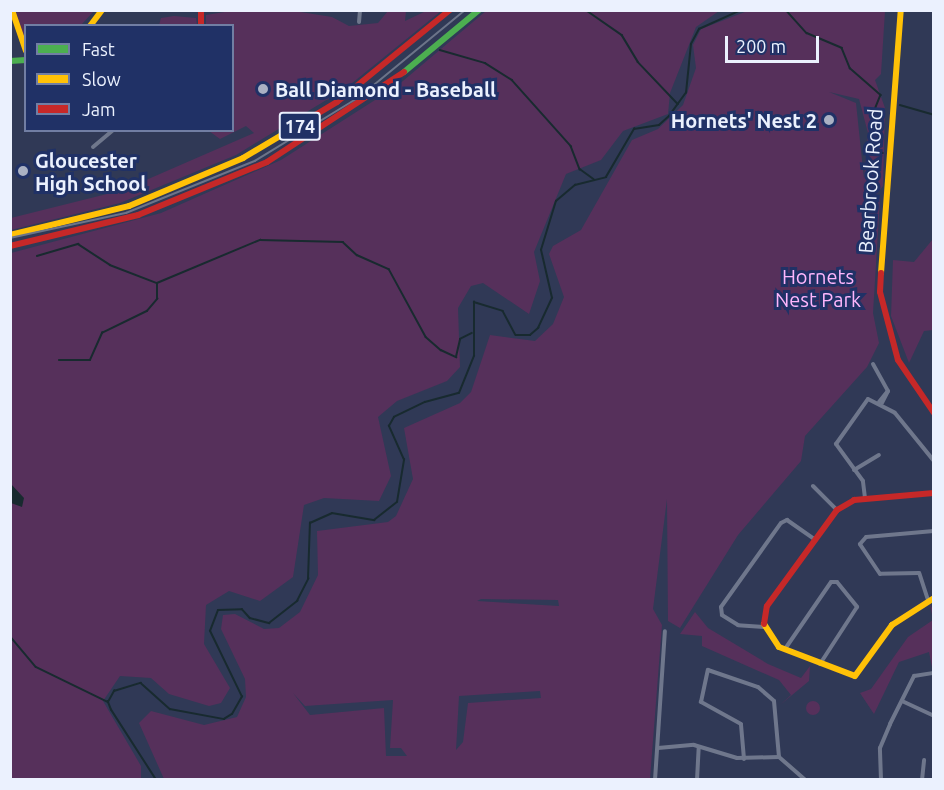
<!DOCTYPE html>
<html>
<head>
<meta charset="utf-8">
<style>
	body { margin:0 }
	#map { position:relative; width:944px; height:790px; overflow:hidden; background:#303956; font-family:Ubuntu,sans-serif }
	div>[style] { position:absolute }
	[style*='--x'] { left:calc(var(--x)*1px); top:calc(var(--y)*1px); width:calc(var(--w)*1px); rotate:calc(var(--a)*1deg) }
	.green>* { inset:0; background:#56305b }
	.round { border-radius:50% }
	.water>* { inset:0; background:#182a2f }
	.stream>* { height:1.5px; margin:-0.75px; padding:0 0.75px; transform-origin:0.75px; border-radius:0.75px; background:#182a2f }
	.street>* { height:4px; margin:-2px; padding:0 2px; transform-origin:2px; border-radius:2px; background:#6f778c }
	.fast>* { height:6px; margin:-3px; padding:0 3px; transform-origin:3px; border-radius:3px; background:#4caf50 }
	.slow>* { height:6px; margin:-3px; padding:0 3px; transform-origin:3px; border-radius:3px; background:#ffc107 }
	.jam>* { height:6px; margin:-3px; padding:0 3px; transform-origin:3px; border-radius:3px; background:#c62828 }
	.tram>* { height:1.5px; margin:-0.75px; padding:0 0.75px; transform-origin:0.75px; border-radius:0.75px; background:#6c7489 }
	.dots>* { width:16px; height:16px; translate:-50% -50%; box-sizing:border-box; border:3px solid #203166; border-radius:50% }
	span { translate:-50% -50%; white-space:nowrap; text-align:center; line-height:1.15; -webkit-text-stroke:6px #203166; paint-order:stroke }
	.shield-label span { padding:2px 4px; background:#203166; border:2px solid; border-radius:4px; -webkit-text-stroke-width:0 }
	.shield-label { font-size:18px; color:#ebf1fe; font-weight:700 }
	.poi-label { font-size:20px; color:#ebf1fe; font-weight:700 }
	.left { translate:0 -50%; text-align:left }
	.right { translate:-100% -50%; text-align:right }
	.street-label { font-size:20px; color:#ebf1fe }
	.park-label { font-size:20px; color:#feb6fc }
	.frame { position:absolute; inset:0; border:12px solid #ebf1fe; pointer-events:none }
	.legend { position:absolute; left:24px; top:24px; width:210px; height:108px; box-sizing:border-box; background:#203166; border:2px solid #717ea3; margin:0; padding:8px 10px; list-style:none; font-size:18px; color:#ebf1fe }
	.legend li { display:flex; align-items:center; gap:12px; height:30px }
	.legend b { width:30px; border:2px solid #717ea3 }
	.scale { position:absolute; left:725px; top:36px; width:94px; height:27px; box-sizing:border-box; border:3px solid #ebf1fe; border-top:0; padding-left:8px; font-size:18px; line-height:21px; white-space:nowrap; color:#ebf1fe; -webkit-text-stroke:4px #203166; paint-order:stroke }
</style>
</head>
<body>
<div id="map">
	<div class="green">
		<i style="clip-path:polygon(237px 10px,294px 11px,332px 17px,349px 26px,378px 23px,388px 11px,406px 11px,405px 21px,426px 11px,441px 11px,346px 88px,236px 155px,120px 203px,11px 230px,11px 218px,123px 190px,254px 133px,246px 126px,220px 139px,209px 131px,232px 130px,232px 26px,206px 25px,206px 15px)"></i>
		<i style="clip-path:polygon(evenodd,750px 10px,885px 11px,881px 74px,875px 80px,885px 108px,883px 186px,877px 194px,865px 190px,872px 202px,880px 199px,873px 313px,879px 343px,867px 367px,805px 436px,801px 461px,738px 535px,680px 628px,668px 621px,667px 499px,653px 609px,662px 625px,650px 779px,164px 779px,139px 723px,151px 711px,204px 725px,237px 717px,246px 697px,245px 679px,221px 629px,223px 615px,235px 614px,264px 629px,279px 628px,300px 612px,318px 575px,317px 531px,388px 522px,396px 516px,413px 479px,404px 428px,460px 403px,471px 392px,490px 335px,535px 341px,553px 324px,564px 297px,549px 254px,553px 246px,581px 230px,632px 140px,658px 129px,683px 105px,696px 68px,693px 45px,701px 29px,750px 10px,829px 92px,859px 99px,868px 133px,864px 179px,856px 103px,829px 92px,750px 10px,481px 599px,558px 600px,559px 606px,477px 601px,481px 599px,750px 10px,540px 691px,541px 698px,468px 703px,463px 742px,456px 750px,459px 696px,540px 691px,750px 10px,293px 693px,305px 706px,393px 700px,390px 748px,401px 748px,407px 756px,386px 756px,384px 708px,310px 715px,293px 693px)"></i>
		<i style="clip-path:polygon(16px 11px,16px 10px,94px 11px,81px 25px,26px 26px,25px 40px)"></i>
		<i style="clip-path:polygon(486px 11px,719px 11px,696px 27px,670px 93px,668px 114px,623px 131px,601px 160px,566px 174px,534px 252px,540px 281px,529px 314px,483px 283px,471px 286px,458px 308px,460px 367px,447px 381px,397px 401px,378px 417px,391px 476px,379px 501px,324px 498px,304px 505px,293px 577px,260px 601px,229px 591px,206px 605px,204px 644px,230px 688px,221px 703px,209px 706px,169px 694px,151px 678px,120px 676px,103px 701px,141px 766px,141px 779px,11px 779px,11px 253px,161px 213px,281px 160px,397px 86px)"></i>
		<i style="clip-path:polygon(174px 16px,196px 18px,197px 25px,159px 25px,161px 18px)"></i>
		<i style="clip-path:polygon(933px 239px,933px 330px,924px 331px,909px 363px,891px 316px,893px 260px,914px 262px)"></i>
		<i style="clip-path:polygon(930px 604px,934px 612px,932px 667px,929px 652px,899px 662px,874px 714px,860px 693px,871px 689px,908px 637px,933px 620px)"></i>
		<i style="clip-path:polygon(695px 612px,708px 628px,768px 664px,801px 678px,810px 666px,809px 681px,780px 705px,791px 695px,779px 680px,702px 646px,702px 636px,680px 634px)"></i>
		<i class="round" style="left:806px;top:701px;width:14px;height:14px"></i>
	</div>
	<div class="water">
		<i style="clip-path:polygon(11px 484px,24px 498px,22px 507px,11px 503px)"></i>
	</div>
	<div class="stream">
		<i style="--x:586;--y:10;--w:44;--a:34.8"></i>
		<i style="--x:622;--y:35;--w:31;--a:59"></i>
		<i style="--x:638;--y:62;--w:58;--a:46.4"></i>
		<i style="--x:786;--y:10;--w:31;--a:48"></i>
		<i style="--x:807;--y:33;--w:38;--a:23"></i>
		<i style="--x:842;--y:48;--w:22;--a:68"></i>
		<i style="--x:850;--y:68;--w:41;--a:41.1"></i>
		<i style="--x:881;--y:95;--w:18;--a:112"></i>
		<i style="--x:874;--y:112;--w:20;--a:72"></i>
		<i style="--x:880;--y:131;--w:18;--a:109"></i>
		<i style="--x:874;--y:148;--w:10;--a:29"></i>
		<i style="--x:440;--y:50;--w:47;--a:16.1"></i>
		<i style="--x:485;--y:63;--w:32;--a:32"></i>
		<i style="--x:512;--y:80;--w:89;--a:48.2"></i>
		<i style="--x:571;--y:146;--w:25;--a:69"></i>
		<i style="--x:580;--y:169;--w:17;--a:36"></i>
		<i style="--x:900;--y:105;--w:35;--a:16"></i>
		<i style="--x:37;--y:256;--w:43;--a:-16.3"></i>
		<i style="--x:78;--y:244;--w:38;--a:33"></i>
		<i style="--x:110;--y:265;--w:50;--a:21"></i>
		<i style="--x:157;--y:283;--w:112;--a:-22.7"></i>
		<i style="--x:260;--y:240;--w:83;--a:1.4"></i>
		<i style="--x:343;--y:242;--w:19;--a:43"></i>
		<i style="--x:357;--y:255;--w:35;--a:24"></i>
		<i style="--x:389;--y:269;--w:77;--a:61.4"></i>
		<i style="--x:426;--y:337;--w:20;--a:41"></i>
		<i style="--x:441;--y:350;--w:17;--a:25"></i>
		<i style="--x:456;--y:357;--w:18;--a:-77"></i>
		<i style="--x:460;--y:339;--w:13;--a:-27"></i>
		<i style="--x:59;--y:360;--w:31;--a:0"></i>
		<i style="--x:90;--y:360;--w:30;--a:-66"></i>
		<i style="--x:102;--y:333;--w:50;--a:-26.1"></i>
		<i style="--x:147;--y:311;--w:16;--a:-50"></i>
		<i style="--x:157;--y:299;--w:15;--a:-90"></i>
		<i style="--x:10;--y:636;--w:40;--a:50"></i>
		<i style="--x:36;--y:667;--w:80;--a:25.9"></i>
		<i style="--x:156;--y:780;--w:83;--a:-122.7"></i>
		<i style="--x:111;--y:710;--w:9;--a:-111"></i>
		<i style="--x:108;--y:702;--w:13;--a:-61"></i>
		<i style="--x:114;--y:691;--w:28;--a:-17"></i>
		<i style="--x:141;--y:683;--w:39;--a:42"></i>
		<i style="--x:170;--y:709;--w:55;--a:10.5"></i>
		<i style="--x:224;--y:719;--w:9;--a:-32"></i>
		<i style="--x:232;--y:714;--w:20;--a:-60"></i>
		<i style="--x:242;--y:697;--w:73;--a:-115.9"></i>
		<i style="--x:210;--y:631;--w:22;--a:-69"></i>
		<i style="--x:218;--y:610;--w:24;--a:-2"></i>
		<i style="--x:242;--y:609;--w:12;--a:48"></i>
		<i style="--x:250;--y:618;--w:20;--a:15"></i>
		<i style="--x:269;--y:623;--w:36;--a:-38"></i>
		<i style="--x:297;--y:601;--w:25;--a:-63"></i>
		<i style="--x:308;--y:579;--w:56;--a:-88"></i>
		<i style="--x:310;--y:523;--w:24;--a:-24"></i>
		<i style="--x:332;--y:513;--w:43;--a:9.5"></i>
		<i style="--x:374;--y:520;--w:29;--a:-38"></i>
		<i style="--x:397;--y:502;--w:43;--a:-80.5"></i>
		<i style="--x:404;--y:460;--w:37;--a:-114"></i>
		<i style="--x:389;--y:426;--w:10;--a:-61"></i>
		<i style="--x:394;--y:417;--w:34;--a:-26"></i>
		<i style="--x:425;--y:402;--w:35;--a:-15"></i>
		<i style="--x:459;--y:393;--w:40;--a:-68"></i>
		<i style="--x:474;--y:356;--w:54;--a:-90"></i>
		<i style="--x:474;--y:302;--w:30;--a:17"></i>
		<i style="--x:503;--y:311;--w:27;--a:62"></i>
		<i style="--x:516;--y:335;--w:14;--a:0"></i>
		<i style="--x:530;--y:335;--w:11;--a:-41"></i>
		<i style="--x:538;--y:328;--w:33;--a:-65"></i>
		<i style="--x:552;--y:298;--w:49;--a:-102.9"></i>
		<i style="--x:541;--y:250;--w:51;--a:-73"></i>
		<i style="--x:556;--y:201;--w:25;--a:-40"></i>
		<i style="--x:575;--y:185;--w:32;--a:-14"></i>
		<i style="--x:606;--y:177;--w:56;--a:-59.7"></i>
		<i style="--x:634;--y:129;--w:25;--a:-9"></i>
		<i style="--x:659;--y:125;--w:13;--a:-42"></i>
		<i style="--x:669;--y:116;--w:29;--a:-54"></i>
		<i style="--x:686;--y:93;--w:49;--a:-84.2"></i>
		<i style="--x:691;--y:44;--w:17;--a:-62"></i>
		<i style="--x:699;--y:29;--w:46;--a:-24.3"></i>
	</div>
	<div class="street">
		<i style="--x:359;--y:22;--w:12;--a:-85"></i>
		<i style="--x:93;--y:147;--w:26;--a:-40"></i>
		<i style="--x:873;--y:364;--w:31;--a:61"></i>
		<i style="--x:879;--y:402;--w:14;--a:-51"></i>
		<i style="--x:888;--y:391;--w:13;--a:117"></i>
		<i style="--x:854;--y:470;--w:29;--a:-31"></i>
		<i style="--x:813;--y:486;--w:34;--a:45"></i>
		<i style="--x:865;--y:498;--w:17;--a:-97"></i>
		<i style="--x:863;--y:481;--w:46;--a:-126.1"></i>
		<i style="--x:836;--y:444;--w:55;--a:-54.6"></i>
		<i style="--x:868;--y:399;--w:30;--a:27"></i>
		<i style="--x:895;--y:413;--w:62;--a:50.9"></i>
		<i style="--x:928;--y:600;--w:28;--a:-108"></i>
		<i style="--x:919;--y:573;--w:39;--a:179"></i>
		<i style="--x:880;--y:574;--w:36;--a:-124"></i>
		<i style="--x:860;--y:544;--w:9;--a:-49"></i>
		<i style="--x:866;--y:537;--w:68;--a:-5"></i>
		<i style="--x:764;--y:627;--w:26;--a:-176"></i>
		<i style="--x:738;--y:625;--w:19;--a:-148"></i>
		<i style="--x:722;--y:615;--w:8;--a:-97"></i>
		<i style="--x:721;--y:607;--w:103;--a:-54.5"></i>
		<i style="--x:781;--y:523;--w:7;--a:-27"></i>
		<i style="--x:787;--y:520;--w:33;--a:35"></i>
		<i style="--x:785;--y:649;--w:81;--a:-55.5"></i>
		<i style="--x:831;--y:582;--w:6;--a:0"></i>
		<i style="--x:837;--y:582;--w:32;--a:51"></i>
		<i style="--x:857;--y:607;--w:68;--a:123"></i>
		<i style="--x:902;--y:701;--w:35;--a:25"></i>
		<i style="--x:658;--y:748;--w:36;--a:-5"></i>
		<i style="--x:694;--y:745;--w:45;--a:16.8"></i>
		<i style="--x:737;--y:758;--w:42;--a:-1.4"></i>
		<i style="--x:779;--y:757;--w:35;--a:41"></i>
		<i style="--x:744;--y:759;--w:35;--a:-95"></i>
		<i style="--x:741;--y:724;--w:46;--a:-151.2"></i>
		<i style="--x:701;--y:702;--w:33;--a:-78"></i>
		<i style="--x:708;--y:670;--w:53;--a:18.8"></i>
		<i style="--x:758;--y:687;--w:21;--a:41"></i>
		<i style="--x:774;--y:701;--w:56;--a:84.9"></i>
		<i style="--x:655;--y:780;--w:149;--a:-86.2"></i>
		<i style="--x:697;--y:780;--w:33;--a:-87"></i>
		<i style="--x:881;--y:780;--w:32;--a:-92"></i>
		<i style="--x:880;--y:748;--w:26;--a:-67"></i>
		<i style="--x:890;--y:724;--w:54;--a:-63.4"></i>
		<i style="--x:914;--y:676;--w:20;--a:-9"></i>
		<i style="--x:922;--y:780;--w:20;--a:-84"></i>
	</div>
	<div class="fast">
		<i style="--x:10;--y:61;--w:16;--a:-4"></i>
		<i style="--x:404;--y:72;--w:97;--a:-39.6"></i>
	</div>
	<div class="slow">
		<i style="--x:12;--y:10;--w:43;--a:71.1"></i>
		<i style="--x:90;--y:26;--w:20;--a:-53"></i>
		<i style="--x:10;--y:235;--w:122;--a:-13.7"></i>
		<i style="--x:129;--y:206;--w:124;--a:-22.8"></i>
		<i style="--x:243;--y:158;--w:69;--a:-30.7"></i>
		<i style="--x:881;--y:273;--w:264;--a:-85.7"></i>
		<i style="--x:764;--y:624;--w:27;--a:57"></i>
		<i style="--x:779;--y:647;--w:81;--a:20.9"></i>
		<i style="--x:855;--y:676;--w:63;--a:-54"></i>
		<i style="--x:892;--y:625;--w:50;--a:-32.7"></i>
	</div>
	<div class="jam">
		<i style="--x:201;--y:10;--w:16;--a:90"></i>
		<i style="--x:302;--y:123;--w:41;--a:-31"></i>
		<i style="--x:337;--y:102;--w:146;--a:-39.2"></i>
		<i style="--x:10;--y:246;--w:132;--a:-13.6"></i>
		<i style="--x:138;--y:215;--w:139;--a:-22.3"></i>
		<i style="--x:267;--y:162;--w:164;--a:-33.3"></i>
		<i style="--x:881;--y:273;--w:19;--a:93"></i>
		<i style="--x:880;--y:292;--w:70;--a:75.2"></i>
		<i style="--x:898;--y:360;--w:64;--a:55.8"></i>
		<i style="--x:764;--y:624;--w:18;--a:-81"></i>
		<i style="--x:767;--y:606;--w:119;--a:-53.9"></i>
		<i style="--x:837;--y:510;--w:20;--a:-30"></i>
		<i style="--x:854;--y:500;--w:80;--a:-5"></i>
	</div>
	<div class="tram">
		<i style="--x:10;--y:238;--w:119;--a:-12.2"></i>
		<i style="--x:126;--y:213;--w:139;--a:-22"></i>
		<i style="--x:255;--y:161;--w:121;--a:-31.5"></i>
		<i style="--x:358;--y:98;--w:139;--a:-39.4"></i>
	</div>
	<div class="dots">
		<i style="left:263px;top:89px;background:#aab1c3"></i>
		<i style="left:829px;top:120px;background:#aab1c3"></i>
		<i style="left:23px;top:171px;background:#aab1c3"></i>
	</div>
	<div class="shield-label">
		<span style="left:300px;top:126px">174</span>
	</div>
	<div class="poi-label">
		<span class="left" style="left:275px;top:89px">Ball Diamond - Baseball</span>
		<span class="right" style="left:817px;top:120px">Hornets' Nest 2</span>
		<span class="left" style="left:35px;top:172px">Gloucester<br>High School</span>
	</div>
	<div class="street-label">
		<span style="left:870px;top:181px;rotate:-86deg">Bearbrook Road</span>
	</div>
	<div class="park-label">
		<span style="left:818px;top:288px">Hornets<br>Nest Park</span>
	</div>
	<div class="frame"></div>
	<ul class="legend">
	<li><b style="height:8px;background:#4caf50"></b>Fast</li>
	<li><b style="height:8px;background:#ffc107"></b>Slow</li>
	<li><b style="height:8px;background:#c62828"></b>Jam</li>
	</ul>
	<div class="scale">200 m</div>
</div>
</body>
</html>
